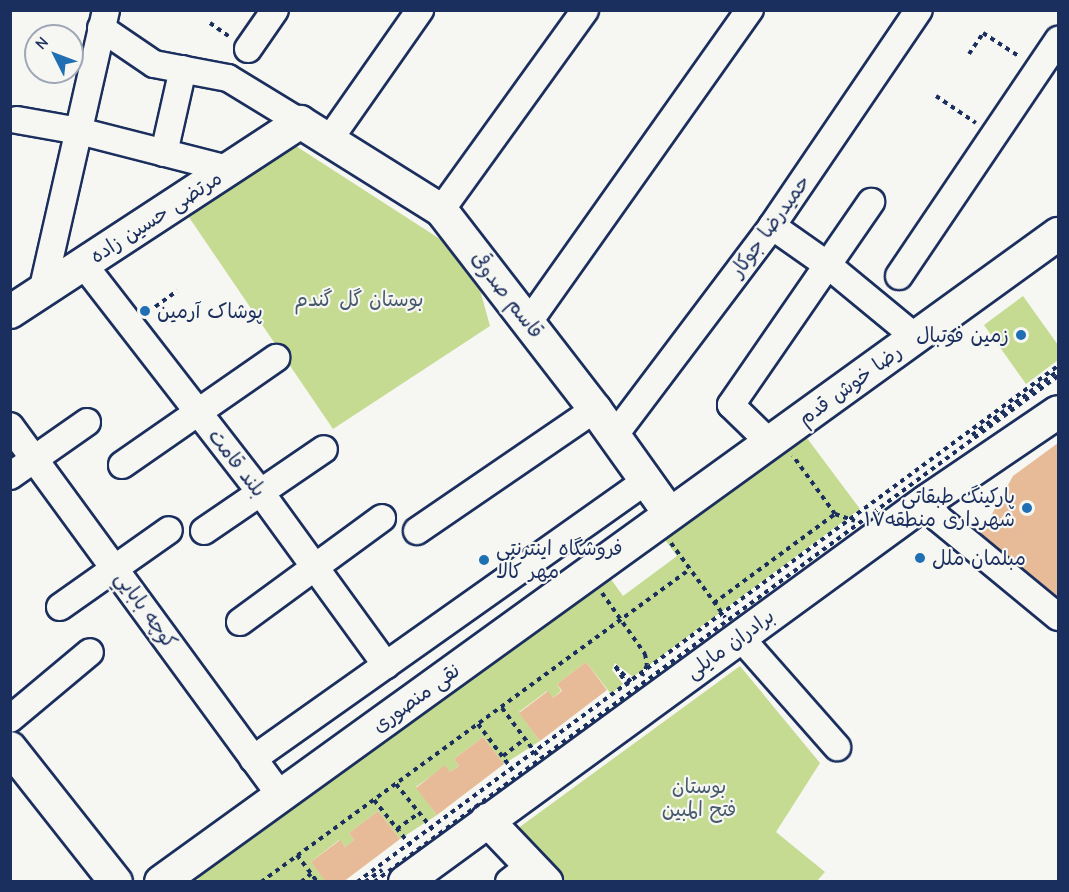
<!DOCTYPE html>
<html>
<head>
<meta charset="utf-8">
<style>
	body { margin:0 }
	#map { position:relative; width:1069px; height:892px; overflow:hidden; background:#f6f6f2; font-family:"Comic Neue","Playpen Sans Arabic",sans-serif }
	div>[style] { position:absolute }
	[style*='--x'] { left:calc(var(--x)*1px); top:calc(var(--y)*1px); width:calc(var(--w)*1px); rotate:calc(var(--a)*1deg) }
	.green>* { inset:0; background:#c5db91 }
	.building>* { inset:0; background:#e7bb97 }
	.path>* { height:4px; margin-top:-2px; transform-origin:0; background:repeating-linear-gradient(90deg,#1b2f5e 0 4.5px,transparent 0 9px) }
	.roads { filter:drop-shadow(2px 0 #1b2f5e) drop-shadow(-2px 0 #1b2f5e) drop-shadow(0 2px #1b2f5e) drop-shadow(0 -2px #1b2f5e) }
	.minor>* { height:26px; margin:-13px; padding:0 13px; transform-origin:13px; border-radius:13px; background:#f6f6f2 }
	.tertiary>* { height:32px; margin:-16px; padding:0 16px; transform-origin:16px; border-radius:16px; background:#f6f6f2 }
	.path-bridge>* { height:4px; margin-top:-2px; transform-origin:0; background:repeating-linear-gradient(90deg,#1b2f5e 0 4.5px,transparent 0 9px) }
	.dots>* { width:16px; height:16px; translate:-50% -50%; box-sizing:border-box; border:3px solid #f6f6f2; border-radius:50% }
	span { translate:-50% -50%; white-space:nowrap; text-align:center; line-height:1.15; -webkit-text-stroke:4.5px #f6f6f2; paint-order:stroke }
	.street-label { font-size:20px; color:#1b2f5e }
	.park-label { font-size:20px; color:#465a6b }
	.poi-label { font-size:20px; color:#1b2f5e }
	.left { translate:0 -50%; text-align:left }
	.right { translate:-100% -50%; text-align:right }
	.frame { position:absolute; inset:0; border:12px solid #1b2f5e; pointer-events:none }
	.north { position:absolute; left:24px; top:24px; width:60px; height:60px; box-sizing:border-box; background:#f6f6f2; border:2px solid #9ea6b7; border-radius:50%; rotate:312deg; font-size:16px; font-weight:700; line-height:24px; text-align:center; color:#1b2f5e }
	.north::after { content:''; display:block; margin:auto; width:21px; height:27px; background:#1f6fb2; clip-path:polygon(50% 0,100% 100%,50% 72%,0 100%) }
</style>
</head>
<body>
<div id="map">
	<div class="green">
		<i style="clip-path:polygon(285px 139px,457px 250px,477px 279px,490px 326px,333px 429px,182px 207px)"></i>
		<i style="clip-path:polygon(1023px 296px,1058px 345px,1058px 360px,1026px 384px,984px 325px)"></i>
		<i style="clip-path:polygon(798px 426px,860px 509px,633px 677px,615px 663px,612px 670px,623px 684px,611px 694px,586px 662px,557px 684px,561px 691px,553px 698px,547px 691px,519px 712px,540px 741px,504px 764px,483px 737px,454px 759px,459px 766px,450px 772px,445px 766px,416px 787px,437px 815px,400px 839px,378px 811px,349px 833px,354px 840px,345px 847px,339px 840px,311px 862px,326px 881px,197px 882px,202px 869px,603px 568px,623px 596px,677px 556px,657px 529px)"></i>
		<i style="clip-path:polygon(740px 666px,820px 763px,776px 832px,825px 872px,816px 882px,566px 881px,517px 829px)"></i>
	</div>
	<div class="building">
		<i style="clip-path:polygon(1058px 443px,1058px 608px,977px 541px,1013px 476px)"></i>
		<i style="clip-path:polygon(586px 662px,607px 690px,540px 741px,519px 713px,548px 691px,553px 698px,562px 691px,557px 684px)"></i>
		<i style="clip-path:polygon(483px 737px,504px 764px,437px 815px,416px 788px,445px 765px,450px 772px,459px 766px,454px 759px)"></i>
		<i style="clip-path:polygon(378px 811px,400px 839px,343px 882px,326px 882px,311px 862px,340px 840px,345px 847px,354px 840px,349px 833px)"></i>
	</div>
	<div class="path">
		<i style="--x:210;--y:23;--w:24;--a:35"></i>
		<i style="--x:969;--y:54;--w:25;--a:-56"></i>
		<i style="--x:983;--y:33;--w:44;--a:33"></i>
		<i style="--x:936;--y:96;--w:48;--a:34"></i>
		<i style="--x:148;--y:312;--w:36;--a:-36"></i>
		<i style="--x:972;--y:435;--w:107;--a:-36.7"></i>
		<i style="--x:835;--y:514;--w:21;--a:19"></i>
		<i style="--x:671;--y:543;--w:92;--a:53.9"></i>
		<i style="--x:602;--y:593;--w:75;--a:54.8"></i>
		<i style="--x:645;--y:654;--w:11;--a:80"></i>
		<i style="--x:647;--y:665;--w:12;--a:114"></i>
		<i style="--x:714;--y:603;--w:150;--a:-36.3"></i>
		<i style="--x:835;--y:514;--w:72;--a:-125.9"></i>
		<i style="--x:628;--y:686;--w:24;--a:-123"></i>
		<i style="--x:615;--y:666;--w:25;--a:45"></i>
		<i style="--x:502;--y:708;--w:59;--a:53.3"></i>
		<i style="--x:478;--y:724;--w:60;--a:53.1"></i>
		<i style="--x:503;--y:756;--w:28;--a:-38"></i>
		<i style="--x:396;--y:784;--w:59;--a:51.2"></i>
		<i style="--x:374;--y:800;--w:59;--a:51.2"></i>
		<i style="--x:397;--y:829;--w:27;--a:-36"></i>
		<i style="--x:297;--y:855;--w:34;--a:53"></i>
		<i style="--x:261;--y:882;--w:531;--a:-36.11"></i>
		<i style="--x:301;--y:882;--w:13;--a:-39"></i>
		<i style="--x:365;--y:882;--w:21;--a:-35"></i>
	</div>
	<div class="roads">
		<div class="minor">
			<i style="--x:101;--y:28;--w:64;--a:34.2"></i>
			<i style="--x:154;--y:64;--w:75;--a:10.7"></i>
			<i style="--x:228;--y:78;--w:84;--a:31.4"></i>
			<i style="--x:248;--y:49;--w:47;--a:-55.3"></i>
			<i style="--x:17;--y:120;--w:63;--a:10.1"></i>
			<i style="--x:79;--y:131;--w:154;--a:14.3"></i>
			<i style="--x:329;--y:140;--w:159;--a:-55"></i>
			<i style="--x:164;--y:153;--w:86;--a:-77.3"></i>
			<i style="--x:441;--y:210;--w:246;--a:-54.2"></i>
			<i style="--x:772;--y:226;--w:70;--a:35.1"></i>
			<i style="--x:829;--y:266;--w:112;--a:39.5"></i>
			<i style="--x:84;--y:265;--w:289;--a:52.2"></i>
			<i style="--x:261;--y:493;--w:213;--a:54"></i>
			<i style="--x:899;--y:276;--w:285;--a:-56"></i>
			<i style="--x:42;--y:292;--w:289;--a:-77.2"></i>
			<i style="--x:528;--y:323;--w:384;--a:-54.7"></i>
			<i style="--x:10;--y:426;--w:457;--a:53.8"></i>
			<i style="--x:614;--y:436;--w:263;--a:-53"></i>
			<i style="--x:772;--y:226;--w:261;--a:-55.8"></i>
			<i style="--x:769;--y:442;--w:53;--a:-135.8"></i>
			<i style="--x:731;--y:405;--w:247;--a:-55.4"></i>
			<i style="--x:122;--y:465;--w:188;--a:-34.8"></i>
			<i style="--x:10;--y:476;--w:94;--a:-35"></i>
			<i style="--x:927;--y:501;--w:20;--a:57"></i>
			<i style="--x:938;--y:518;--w:156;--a:39.5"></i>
			<i style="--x:204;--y:531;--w:145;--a:-34.3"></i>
			<i style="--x:417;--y:531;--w:216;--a:-34.4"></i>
			<i style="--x:60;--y:607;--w:133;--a:-35.2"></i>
			<i style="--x:240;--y:622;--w:176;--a:-36.2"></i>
			<i style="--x:740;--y:637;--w:147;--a:48.6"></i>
			<i style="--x:10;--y:719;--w:104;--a:-39.9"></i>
			<i style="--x:253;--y:759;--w:481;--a:-35.3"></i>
			<i style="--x:509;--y:882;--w:28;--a:-38"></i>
		</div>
		<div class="tertiary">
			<i style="--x:10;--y:312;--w:347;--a:-33.2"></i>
			<i style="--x:300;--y:122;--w:166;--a:32"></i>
			<i style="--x:441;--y:210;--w:252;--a:52.3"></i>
			<i style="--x:595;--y:409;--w:129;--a:54.5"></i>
			<i style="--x:10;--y:748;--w:171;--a:51.7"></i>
			<i style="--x:487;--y:820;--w:86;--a:46.4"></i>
			<i style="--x:161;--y:882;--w:1107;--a:-35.84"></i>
			<i style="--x:405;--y:882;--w:646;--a:-36.13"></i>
			<i style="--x:927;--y:501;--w:158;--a:-34.2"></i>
		</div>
	</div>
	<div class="path-bridge">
		<i style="--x:357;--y:882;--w:870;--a:-36.36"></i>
		<i style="--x:374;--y:882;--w:851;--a:-36.49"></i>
	</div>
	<div class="dots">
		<i style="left:145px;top:311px;background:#1f6fb2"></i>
		<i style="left:1021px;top:335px;background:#1f6fb2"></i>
		<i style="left:1027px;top:508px;background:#1f6fb2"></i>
		<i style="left:920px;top:558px;background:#1f6fb2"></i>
		<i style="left:484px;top:560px;background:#1f6fb2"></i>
	</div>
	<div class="street-label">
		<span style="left:156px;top:217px;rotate:-33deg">مرتضی حسین زاده</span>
		<span style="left:770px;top:226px;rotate:-54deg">حمیدرضا جوکار</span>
		<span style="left:507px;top:295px;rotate:52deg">قاسم صدوقی</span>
		<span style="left:850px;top:385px;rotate:-36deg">رضا خوش قدم</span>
		<span style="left:237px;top:463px;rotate:52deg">بلند قامت</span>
		<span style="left:146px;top:610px;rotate:54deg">كوچه بابايي</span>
		<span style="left:730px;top:644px;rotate:-36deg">برادران مایلی</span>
		<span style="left:416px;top:698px;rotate:-36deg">نقی منصوری</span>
	</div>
	<div class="park-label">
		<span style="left:359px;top:299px">بوستان گل گندم</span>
		<span style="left:699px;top:798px">بوستان<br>فتح المبین</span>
	</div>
	<div class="poi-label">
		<span class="left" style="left:157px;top:311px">پوشاک آرمین</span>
		<span class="right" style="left:1009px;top:335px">زمین فوتبال</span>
		<span class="right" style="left:1015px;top:508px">پارکینگ طبقاتی<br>شهرداری منطقه۱۷</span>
		<span class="left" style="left:496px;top:560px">فروشگاه اینترنتی<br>مهر کالا</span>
		<span class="left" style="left:932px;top:558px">مبلمان ملل</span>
	</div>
	<div class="frame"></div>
	<div class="north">N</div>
</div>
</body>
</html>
